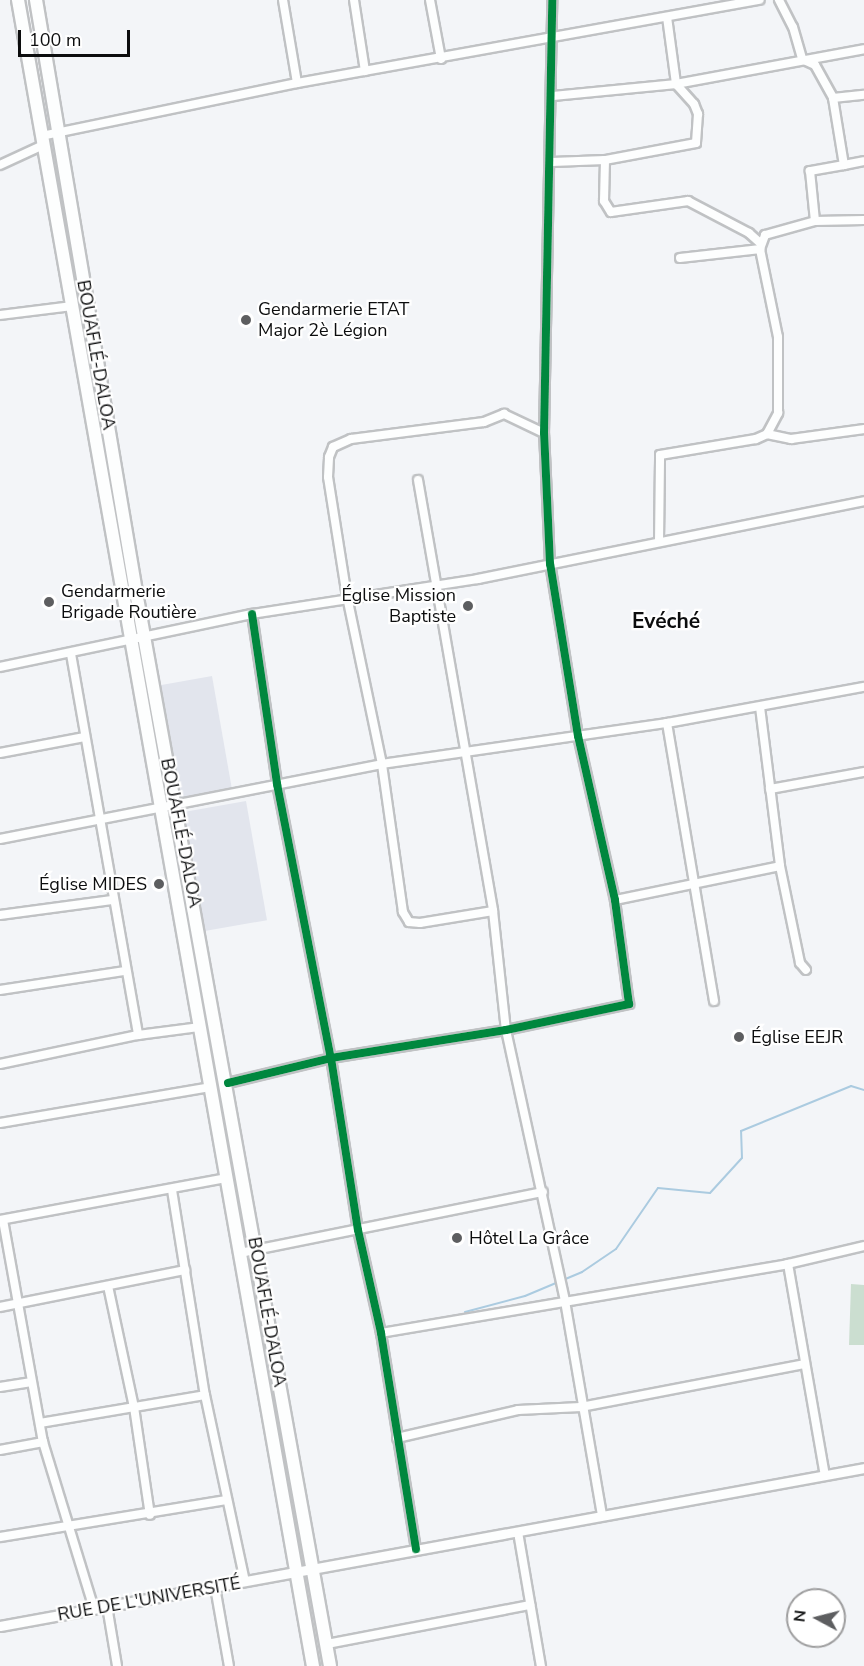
<!DOCTYPE html>
<html>
<head>
<meta charset="utf-8">
<style>
	body { margin:0 }
	#map { position:relative; width:864px; height:1666px; overflow:hidden; background:#f3f5f8; font-family:"Nunito Sans",sans-serif }
	div>[style] { position:absolute }
	[style*='--x'] { left:calc(var(--x)*1px); top:calc(var(--y)*1px); width:calc(var(--w)*1px); rotate:calc(var(--a)*1deg) }
	.built>* { inset:0; background:#e2e5ed; transform-origin:0 0 }
	.green>* { inset:0; background:#cbded0 }
	.stream>* { height:2px; margin:-1px; padding:0 1px; transform-origin:1px; border-radius:1px; background:#abcbe0 }
	.roads { filter:drop-shadow(2px 0 #c0c2c4) drop-shadow(-2px 0 #c0c2c4) drop-shadow(0 2px #c0c2c4) drop-shadow(0 -2px #c0c2c4) }
	.minor>* { height:8px; margin:-4px; padding:0 4px; transform-origin:4px; border-radius:4px; background:#fdfefe }
	.tertiary>* { height:9px; margin:-4.5px; padding:0 4.5px; transform-origin:4.5px; border-radius:4.5px; background:#fdfefe }
	.trunk>* { height:12px; margin:-6px; padding:0 6px; transform-origin:6px; border-radius:6px; background:#fdfefe }
	.cycleway>* { height:8px; margin:-4px; padding:0 4px; transform-origin:4px; border-radius:4px; background:#00873e }
	.dots>* { width:16px; height:16px; translate:-50% -50%; box-sizing:border-box; border:3px solid #fff; border-radius:50% }
	span { translate:-50% -50%; white-space:nowrap; text-align:center; line-height:1.15; -webkit-text-stroke:4.5px #fff; paint-order:stroke }
	.poi-label { font-size:18px; color:#0c0d0e }
	.left { translate:0 -50%; text-align:left }
	.right { translate:-100% -50%; text-align:right }
	.street-label { font-size:18px; color:#0c0d0e }
	.quarter-label { font-size:21px; color:#0c0d0e; font-weight:700 }
	.north { position:absolute; left:786px; top:1588px; width:60px; height:60px; box-sizing:border-box; background:#fff; border:2px solid #9e9e9f; border-radius:50%; rotate:277deg; font-size:16px; font-weight:700; line-height:24px; text-align:center; color:#0c0d0e }
	.north::after { content:''; display:block; margin:auto; width:21px; height:27px; background:#5d5e60; clip-path:polygon(50% 0,100% 100%,50% 72%,0 100%) }
	.scale { position:absolute; left:18px; top:30px; width:112px; height:27px; box-sizing:border-box; border:3px solid #0c0d0e; border-top:0; padding-left:8px; font-size:18px; line-height:21px; white-space:nowrap; color:#0c0d0e; -webkit-text-stroke:4px #fff; paint-order:stroke }
</style>
</head>
<body>
<div id="map">
	<div class="built">
		<i style="left:212px;top:676px;width:116px;height:57px;rotate:80deg"></i>
		<i style="left:246px;top:801px;width:121px;height:66px;rotate:80deg"></i>
	</div>
	<div class="green">
		<i style="clip-path:polygon(851px 1284px,864px 1285px,864px 1345px,849px 1345px)"></i>
	</div>
	<div class="stream">
		<i style="--x:465;--y:1312;--w:62;--a:-14.9"></i>
		<i style="--x:525;--y:1296;--w:62;--a:-22.8"></i>
		<i style="--x:582;--y:1272;--w:41;--a:-34.1"></i>
		<i style="--x:616;--y:1249;--w:74;--a:-55.5"></i>
		<i style="--x:658;--y:1188;--w:52;--a:5.5"></i>
		<i style="--x:710;--y:1193;--w:47;--a:-47.6"></i>
		<i style="--x:742;--y:1158;--w:27;--a:-92"></i>
		<i style="--x:741;--y:1131;--w:119;--a:-22.2"></i>
		<i style="--x:851;--y:1086;--w:14;--a:17"></i>
	</div>
	<div class="roads">
		<div class="minor">
			<i style="--x:283;--y:0;--w:84;--a:80.4"></i>
			<i style="--x:354;--y:0;--w:72;--a:81.2"></i>
			<i style="--x:430;--y:0;--w:60;--a:79.4"></i>
			<i style="--x:779;--y:0;--w:30;--a:63"></i>
			<i style="--x:793;--y:27;--w:33;--a:74"></i>
			<i style="--x:802;--y:59;--w:14;--a:25"></i>
			<i style="--x:815;--y:65;--w:38;--a:61"></i>
			<i style="--x:833;--y:98;--w:68;--a:80.7"></i>
			<i style="--x:844;--y:165;--w:35;--a:170"></i>
			<i style="--x:810;--y:171;--w:50;--a:84.3"></i>
			<i style="--x:667;--y:17;--w:68;--a:82.3"></i>
			<i style="--x:676;--y:84;--w:27;--a:48"></i>
			<i style="--x:694;--y:104;--w:11;--a:68"></i>
			<i style="--x:698;--y:114;--w:29;--a:94"></i>
			<i style="--x:696;--y:143;--w:93;--a:169.4"></i>
			<i style="--x:605;--y:160;--w:41;--a:91.4"></i>
			<i style="--x:604;--y:201;--w:13;--a:58"></i>
			<i style="--x:611;--y:212;--w:78;--a:-8.1"></i>
			<i style="--x:688;--y:201;--w:69;--a:27.7"></i>
			<i style="--x:749;--y:233;--w:15;--a:42"></i>
			<i style="--x:553;--y:96;--w:124;--a:-5.6"></i>
			<i style="--x:676;--y:84;--w:191;--a:-10.5"></i>
			<i style="--x:833;--y:98;--w:31;--a:-6"></i>
			<i style="--x:41;--y:136;--w:261;--a:-11.7"></i>
			<i style="--x:297;--y:83;--w:470;--a:-10.2"></i>
			<i style="--x:552;--y:162;--w:53;--a:-2.2"></i>
			<i style="--x:0;--y:165;--w:47;--a:-24.9"></i>
			<i style="--x:844;--y:165;--w:20;--a:-11"></i>
			<i style="--x:680;--y:258;--w:81;--a:-6.4"></i>
			<i style="--x:0;--y:315;--w:73;--a:-7.1"></i>
			<i style="--x:767;--y:434;--w:25;--a:12"></i>
			<i style="--x:791;--y:439;--w:74;--a:-7.8"></i>
			<i style="--x:418;--y:480;--w:437;--a:80.1"></i>
			<i style="--x:493;--y:911;--w:120;--a:83.8"></i>
			<i style="--x:506;--y:1030;--w:277;--a:77.7"></i>
			<i style="--x:565;--y:1301;--w:217;--a:80.2"></i>
			<i style="--x:659;--y:542;--w:87;--a:-89.3"></i>
			<i style="--x:660;--y:455;--w:97;--a:-9.5"></i>
			<i style="--x:756;--y:439;--w:12;--a:-24"></i>
			<i style="--x:767;--y:434;--w:24;--a:-62"></i>
			<i style="--x:778;--y:413;--w:76;--a:-90"></i>
			<i style="--x:778;--y:337;--w:90;--a:-101.6"></i>
			<i style="--x:760;--y:249;--w:15;--a:-70"></i>
			<i style="--x:765;--y:235;--w:52;--a:-15.6"></i>
			<i style="--x:815;--y:221;--w:49;--a:-1.2"></i>
			<i style="--x:252;--y:614;--w:172;--a:81.6"></i>
			<i style="--x:277;--y:784;--w:279;--a:78.9"></i>
			<i style="--x:331;--y:1058;--w:174;--a:81.1"></i>
			<i style="--x:358;--y:1230;--w:106;--a:77.4"></i>
			<i style="--x:381;--y:1333;--w:219;--a:80.8"></i>
			<i style="--x:71;--y:654;--w:387;--a:80"></i>
			<i style="--x:0;--y:667;--w:258;--a:-11.9"></i>
			<i style="--x:252;--y:614;--w:229;--a:-8.8"></i>
			<i style="--x:478;--y:579;--w:394;--a:-11.4"></i>
			<i style="--x:760;--y:707;--w:160;--a:82.8"></i>
			<i style="--x:780;--y:866;--w:99;--a:78.3"></i>
			<i style="--x:800;--y:963;--w:9;--a:49"></i>
			<i style="--x:667;--y:723;--w:282;--a:80.4"></i>
			<i style="--x:0;--y:753;--w:86;--a:-10.7"></i>
			<i style="--x:770;--y:789;--w:96;--a:-10.3"></i>
			<i style="--x:0;--y:839;--w:389;--a:-11.1"></i>
			<i style="--x:382;--y:764;--w:288;--a:-8.2"></i>
			<i style="--x:667;--y:723;--w:200;--a:-10.4"></i>
			<i style="--x:615;--y:900;--w:168;--a:-11.6"></i>
			<i style="--x:493;--y:911;--w:74;--a:170.7"></i>
			<i style="--x:420;--y:923;--w:11;--a:-175"></i>
			<i style="--x:409;--y:922;--w:12;--a:-121"></i>
			<i style="--x:403;--y:912;--w:149;--a:-98.1"></i>
			<i style="--x:382;--y:764;--w:171;--a:-101.8"></i>
			<i style="--x:347;--y:597;--w:121;--a:-99"></i>
			<i style="--x:328;--y:477;--w:20;--a:-87"></i>
			<i style="--x:329;--y:457;--w:11;--a:-68"></i>
			<i style="--x:333;--y:447;--w:20;--a:-24"></i>
			<i style="--x:351;--y:439;--w:134;--a:-7.3"></i>
			<i style="--x:484;--y:422;--w:22;--a:-22"></i>
			<i style="--x:504;--y:414;--w:44;--a:25.4"></i>
			<i style="--x:0;--y:915;--w:113;--a:-7.6"></i>
			<i style="--x:0;--y:990;--w:125;--a:-8.7"></i>
			<i style="--x:0;--y:1064;--w:141;--a:-11.9"></i>
			<i style="--x:138;--y:1035;--w:63;--a:-7.4"></i>
			<i style="--x:228;--y:1083;--w:106;--a:-13.6"></i>
			<i style="--x:331;--y:1058;--w:177;--a:-9.1"></i>
			<i style="--x:506;--y:1030;--w:126;--a:-11.9"></i>
			<i style="--x:629;--y:1004;--w:105;--a:-97.7"></i>
			<i style="--x:615;--y:900;--w:168;--a:-102.7"></i>
			<i style="--x:578;--y:736;--w:174;--a:-99.2"></i>
			<i style="--x:550;--y:564;--w:131;--a:-92.6"></i>
			<i style="--x:544;--y:433;--w:433;--a:-88.9"></i>
			<i style="--x:0;--y:1123;--w:213;--a:-9.7"></i>
			<i style="--x:172;--y:1190;--w:208;--a:80.9"></i>
			<i style="--x:205;--y:1395;--w:191;--a:77.9"></i>
			<i style="--x:0;--y:1220;--w:231;--a:-10.5"></i>
			<i style="--x:3;--y:1220;--w:226;--a:79.8"></i>
			<i style="--x:43;--y:1442;--w:175;--a:73"></i>
			<i style="--x:240;--y:1253;--w:309;--a:-11.4"></i>
			<i style="--x:788;--y:1264;--w:214;--a:80.1"></i>
			<i style="--x:108;--y:1286;--w:124;--a:77.9"></i>
			<i style="--x:134;--y:1407;--w:109;--a:81.6"></i>
			<i style="--x:0;--y:1307;--w:189;--a:-11.3"></i>
			<i style="--x:381;--y:1333;--w:413;--a:-9.6"></i>
			<i style="--x:788;--y:1264;--w:78;--a:-13.3"></i>
			<i style="--x:0;--y:1387;--w:32;--a:-9"></i>
			<i style="--x:40;--y:1423;--w:167;--a:-9.6"></i>
			<i style="--x:397;--y:1438;--w:124;--a:-13"></i>
			<i style="--x:518;--y:1410;--w:63;--a:-2.7"></i>
			<i style="--x:581;--y:1407;--w:227;--a:-10.9"></i>
			<i style="--x:0;--y:1450;--w:44;--a:-10.5"></i>
			<i style="--x:518;--y:1532;--w:136;--a:80.3"></i>
			<i style="--x:0;--y:1537;--w:230;--a:-9.3"></i>
			<i style="--x:215;--y:1587;--w:80;--a:80"></i>
			<i style="--x:107;--y:1606;--w:61;--a:80.5"></i>
			<i style="--x:327;--y:1644;--w:207;--a:-10.9"></i>
		</div>
		<div class="tertiary">
			<i style="--x:0;--y:1626;--w:878;--a:-10.36"></i>
		</div>
		<div class="trunk">
			<i style="--x:18;--y:0;--w:1692;--a:79.96"></i>
			<i style="--x:36;--y:0;--w:600;--a:80.41"></i>
			<i style="--x:136;--y:592;--w:1091;--a:79.76"></i>
		</div>
	</div>
	<div class="cycleway">
		<i style="--x:252;--y:614;--w:172;--a:81.6"></i>
		<i style="--x:277;--y:784;--w:279;--a:78.9"></i>
		<i style="--x:331;--y:1058;--w:174;--a:81.1"></i>
		<i style="--x:358;--y:1230;--w:106;--a:77.4"></i>
		<i style="--x:381;--y:1333;--w:219;--a:80.8"></i>
		<i style="--x:228;--y:1083;--w:106;--a:-13.6"></i>
		<i style="--x:331;--y:1058;--w:177;--a:-9.1"></i>
		<i style="--x:506;--y:1030;--w:126;--a:-11.9"></i>
		<i style="--x:629;--y:1004;--w:105;--a:-97.7"></i>
		<i style="--x:615;--y:900;--w:168;--a:-102.7"></i>
		<i style="--x:578;--y:736;--w:174;--a:-99.2"></i>
		<i style="--x:550;--y:564;--w:131;--a:-92.6"></i>
		<i style="--x:544;--y:433;--w:433;--a:-88.9"></i>
	</div>
	<div class="dots">
		<i style="left:246px;top:320px;background:#5d5e60"></i>
		<i style="left:49px;top:602px;background:#5d5e60"></i>
		<i style="left:468px;top:606px;background:#5d5e60"></i>
		<i style="left:159px;top:884px;background:#5d5e60"></i>
		<i style="left:739px;top:1037px;background:#5d5e60"></i>
		<i style="left:457px;top:1238px;background:#5d5e60"></i>
	</div>
	<div class="poi-label">
		<span class="left" style="left:258px;top:320px">Gendarmerie ETAT<br>Major 2è Légion</span>
		<span class="left" style="left:61px;top:602px">Gendarmerie<br>Brigade Routière</span>
		<span class="right" style="left:456px;top:606px">Église Mission<br>Baptiste</span>
		<span class="right" style="left:147px;top:884px">Église MIDES</span>
		<span class="left" style="left:751px;top:1037px">Église EEJR</span>
		<span class="left" style="left:469px;top:1238px">Hôtel La Grâce</span>
	</div>
	<div class="street-label">
		<span style="left:96px;top:355px;rotate:80deg">BOUAFLÉ-DALOA</span>
		<span style="left:181px;top:833px;rotate:79deg">BOUAFLÉ-DALOA</span>
		<span style="left:267px;top:1312px;rotate:80deg">BOUAFLÉ-DALOA</span>
		<span style="left:149px;top:1599px;rotate:-10deg">RUE DE L'UNIVERSITÉ</span>
	</div>
	<div class="quarter-label">
		<span style="left:666px;top:621px">Evéché</span>
	</div>
	<div class="north">N</div>
	<div class="scale">100 m</div>
</div>
</body>
</html>
